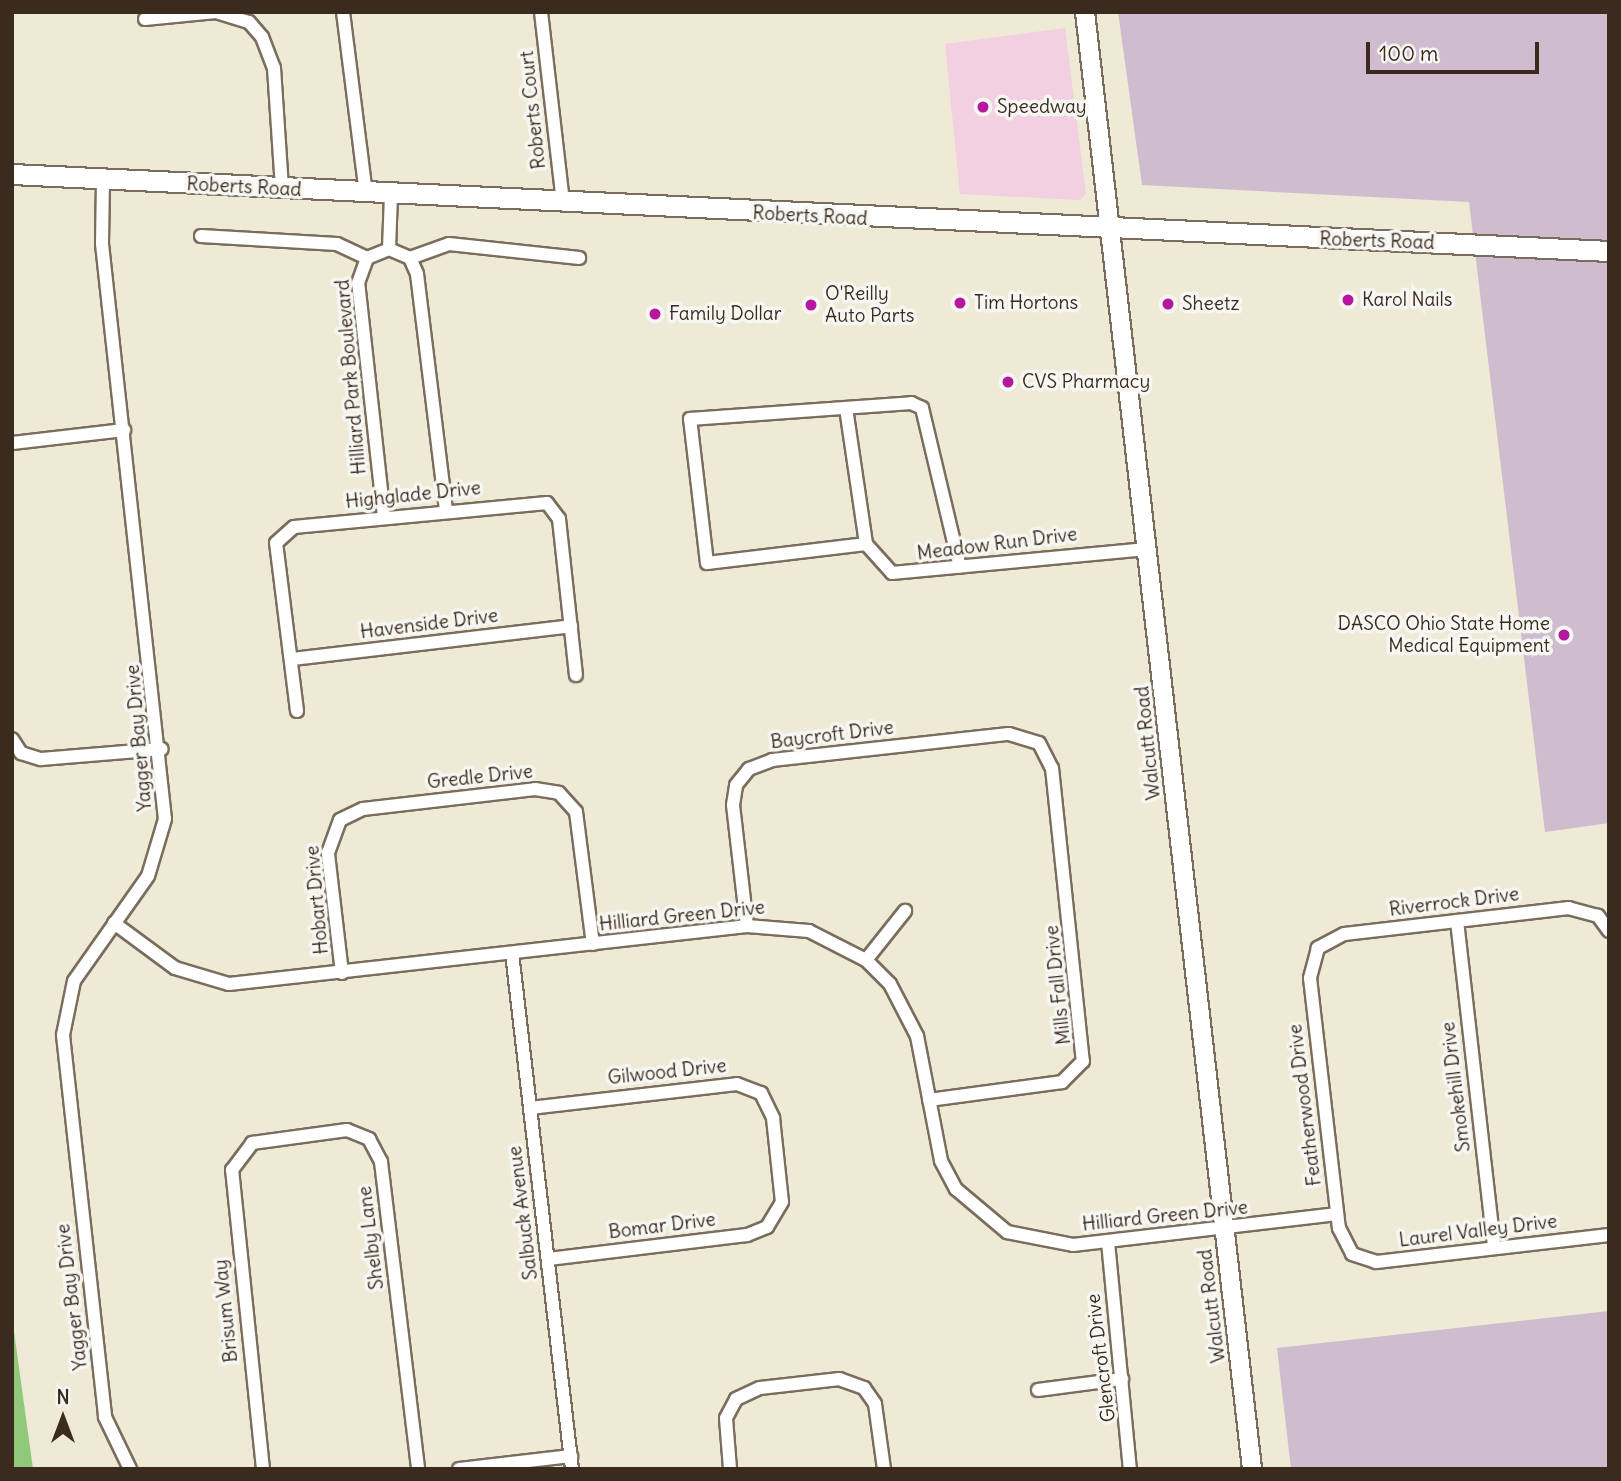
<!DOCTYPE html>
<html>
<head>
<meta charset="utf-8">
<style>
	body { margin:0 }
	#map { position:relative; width:1621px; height:1481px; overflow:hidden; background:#eeead5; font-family:Delius,sans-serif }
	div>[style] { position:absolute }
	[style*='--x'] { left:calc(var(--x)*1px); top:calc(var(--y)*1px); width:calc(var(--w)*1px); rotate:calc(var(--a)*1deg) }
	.built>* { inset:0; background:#f2cfe1 }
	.industrial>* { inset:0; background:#cfbdcf }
	.green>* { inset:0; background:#91c97c }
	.roads { filter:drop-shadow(2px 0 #7a6d5e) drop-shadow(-2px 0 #7a6d5e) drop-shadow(0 2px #7a6d5e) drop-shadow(0 -2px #7a6d5e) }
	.street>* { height:12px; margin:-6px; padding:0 6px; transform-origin:6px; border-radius:6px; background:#fff }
	.secondary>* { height:18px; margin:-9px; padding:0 9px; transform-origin:9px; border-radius:9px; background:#fff }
	.primary>* { height:19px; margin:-9.5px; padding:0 9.5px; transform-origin:9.5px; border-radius:9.5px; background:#fff }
	.dots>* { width:19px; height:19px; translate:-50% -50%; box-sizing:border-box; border:4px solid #f6f6f2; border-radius:50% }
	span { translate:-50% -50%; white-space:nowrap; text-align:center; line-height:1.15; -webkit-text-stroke:7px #f6f6f2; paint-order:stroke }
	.poi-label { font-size:19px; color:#3b2a1e }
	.left { translate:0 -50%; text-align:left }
	.right { translate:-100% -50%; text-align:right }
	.street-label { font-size:19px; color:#3b2a1e }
	.frame { position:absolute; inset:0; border:14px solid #3b2a1e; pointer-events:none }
	.north { position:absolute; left:28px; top:1383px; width:70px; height:70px; -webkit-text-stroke:5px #f6f6f2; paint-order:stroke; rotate:0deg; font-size:19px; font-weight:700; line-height:28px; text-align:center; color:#3b2a1e }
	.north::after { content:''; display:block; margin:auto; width:24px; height:32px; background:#3b2a1e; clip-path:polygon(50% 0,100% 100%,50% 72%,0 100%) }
	.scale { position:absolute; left:1366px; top:42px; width:173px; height:32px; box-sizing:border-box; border:4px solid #3b2a1e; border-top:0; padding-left:9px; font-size:21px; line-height:24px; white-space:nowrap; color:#3b2a1e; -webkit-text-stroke:5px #f6f6f2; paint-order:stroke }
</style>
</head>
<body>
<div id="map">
	<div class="built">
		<i style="clip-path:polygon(1065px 28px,1086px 194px,1080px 200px,960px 194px,945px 44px)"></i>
	</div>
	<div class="industrial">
		<i style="clip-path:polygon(1118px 12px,1609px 12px,1609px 823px,1545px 832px,1469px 202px,1142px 185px)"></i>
		<i style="clip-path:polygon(1609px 1311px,1609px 1469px,1291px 1469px,1277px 1348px)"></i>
	</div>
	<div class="green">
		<i style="clip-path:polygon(12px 1317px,33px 1469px,12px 1469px)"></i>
	</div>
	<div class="roads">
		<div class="street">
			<i style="--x:343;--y:12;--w:183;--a:82.8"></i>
			<i style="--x:541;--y:12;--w:192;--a:83.4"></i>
			<i style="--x:145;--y:19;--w:71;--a:-5.6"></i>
			<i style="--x:216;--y:12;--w:34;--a:17"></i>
			<i style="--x:249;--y:22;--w:20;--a:49"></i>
			<i style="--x:262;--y:37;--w:33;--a:69"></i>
			<i style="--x:274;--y:68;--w:121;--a:86.2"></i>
			<i style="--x:103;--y:180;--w:64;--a:90.9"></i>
			<i style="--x:102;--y:244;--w:578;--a:83.75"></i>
			<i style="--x:165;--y:819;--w:59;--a:106.6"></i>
			<i style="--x:148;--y:876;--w:128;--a:125.2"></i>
			<i style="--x:74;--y:981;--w:55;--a:101.5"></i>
			<i style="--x:63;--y:1035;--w:384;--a:83.7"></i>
			<i style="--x:105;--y:1417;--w:58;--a:64.3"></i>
			<i style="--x:201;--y:236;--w:136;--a:3.4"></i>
			<i style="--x:337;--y:244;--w:33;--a:25"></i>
			<i style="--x:389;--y:249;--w:23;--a:23"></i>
			<i style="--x:410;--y:258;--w:17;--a:66"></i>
			<i style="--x:417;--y:274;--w:239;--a:83"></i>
			<i style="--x:410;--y:258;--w:41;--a:-19.7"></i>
			<i style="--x:449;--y:244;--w:131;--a:6.1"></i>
			<i style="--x:846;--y:408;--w:137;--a:81.6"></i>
			<i style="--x:866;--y:544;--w:39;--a:48"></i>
			<i style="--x:892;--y:573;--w:256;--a:-5.4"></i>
			<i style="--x:12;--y:443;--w:113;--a:-6.6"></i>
			<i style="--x:384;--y:517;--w:235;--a:-96.3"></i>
			<i style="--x:358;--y:283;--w:27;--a:-70"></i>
			<i style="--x:367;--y:258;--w:24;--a:-22"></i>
			<i style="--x:389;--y:249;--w:54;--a:-87.9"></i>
			<i style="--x:866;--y:544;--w:160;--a:173.2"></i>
			<i style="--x:707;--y:563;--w:145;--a:-96.7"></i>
			<i style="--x:690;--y:419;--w:222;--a:-4.1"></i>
			<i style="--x:911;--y:403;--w:12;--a:24"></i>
			<i style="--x:922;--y:408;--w:163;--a:76.6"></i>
			<i style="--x:292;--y:659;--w:281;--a:-6.7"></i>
			<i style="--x:297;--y:711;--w:169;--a:-97.1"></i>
			<i style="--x:276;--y:543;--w:24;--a:-42"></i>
			<i style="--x:294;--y:527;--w:254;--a:-5.4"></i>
			<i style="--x:547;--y:503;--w:20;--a:53"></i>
			<i style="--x:559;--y:519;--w:157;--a:83.8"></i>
			<i style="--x:12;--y:739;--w:17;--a:57"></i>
			<i style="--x:21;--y:753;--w:21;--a:17"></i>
			<i style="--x:41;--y:759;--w:121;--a:-4.7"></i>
			<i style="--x:1457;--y:921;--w:329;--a:83.5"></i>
			<i style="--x:114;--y:923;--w:76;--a:36.4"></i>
			<i style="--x:175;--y:968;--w:56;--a:16.5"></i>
			<i style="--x:229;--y:984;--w:521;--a:-6.39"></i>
			<i style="--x:747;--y:926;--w:62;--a:4.6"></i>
			<i style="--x:809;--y:931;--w:64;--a:27"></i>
			<i style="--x:866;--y:960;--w:34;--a:45"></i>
			<i style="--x:890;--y:984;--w:59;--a:62.6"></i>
			<i style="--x:917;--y:1036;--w:127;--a:79.1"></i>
			<i style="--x:941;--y:1161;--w:32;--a:62"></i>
			<i style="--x:956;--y:1189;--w:67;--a:40.1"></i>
			<i style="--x:1007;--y:1232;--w:67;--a:11.1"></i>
			<i style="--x:1073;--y:1245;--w:266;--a:-6.7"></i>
			<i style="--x:747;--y:926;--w:122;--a:-96.6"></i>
			<i style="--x:733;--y:805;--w:20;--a:-81"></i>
			<i style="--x:736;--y:785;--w:21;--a:-51"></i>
			<i style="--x:749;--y:769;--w:25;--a:-21"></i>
			<i style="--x:772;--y:760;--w:238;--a:-6.3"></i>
			<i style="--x:1009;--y:734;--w:31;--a:17"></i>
			<i style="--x:1039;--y:743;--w:28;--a:63"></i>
			<i style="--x:1052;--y:768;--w:295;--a:84"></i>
			<i style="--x:1083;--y:1061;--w:30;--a:135"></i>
			<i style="--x:1062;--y:1082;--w:134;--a:172.3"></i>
			<i style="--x:1609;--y:931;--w:19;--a:-126"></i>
			<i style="--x:1598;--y:916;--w:30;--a:-165"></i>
			<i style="--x:1569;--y:908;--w:226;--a:173.4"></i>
			<i style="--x:1344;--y:934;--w:30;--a:152"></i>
			<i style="--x:1318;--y:948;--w:31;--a:105"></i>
			<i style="--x:1310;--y:978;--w:252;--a:83.4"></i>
			<i style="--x:1339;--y:1228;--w:29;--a:63"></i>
			<i style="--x:1352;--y:1254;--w:25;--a:18"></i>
			<i style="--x:1376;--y:1262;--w:235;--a:-6.6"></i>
			<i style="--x:512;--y:953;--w:519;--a:83.37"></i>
			<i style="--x:866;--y:960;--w:63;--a:-51.5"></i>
			<i style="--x:342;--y:973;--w:121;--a:-96.7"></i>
			<i style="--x:328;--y:853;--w:35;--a:-70"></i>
			<i style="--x:340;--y:820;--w:25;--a:-26"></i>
			<i style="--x:363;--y:809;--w:173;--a:-6.6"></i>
			<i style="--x:535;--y:789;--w:24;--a:9"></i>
			<i style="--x:559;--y:793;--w:25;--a:48"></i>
			<i style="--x:576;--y:812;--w:133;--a:82.7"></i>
			<i style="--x:530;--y:1108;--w:208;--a:-6.6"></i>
			<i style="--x:737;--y:1084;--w:26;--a:21"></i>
			<i style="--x:761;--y:1093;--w:28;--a:64"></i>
			<i style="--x:773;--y:1118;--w:84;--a:83.9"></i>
			<i style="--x:782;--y:1202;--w:29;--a:121"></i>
			<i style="--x:767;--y:1227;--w:22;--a:158"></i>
			<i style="--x:747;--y:1235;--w:200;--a:173.1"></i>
			<i style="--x:1108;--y:1242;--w:228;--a:84.5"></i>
			<i style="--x:1038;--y:1390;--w:85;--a:-7.5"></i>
			<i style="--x:263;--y:1469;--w:301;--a:-95.9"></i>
			<i style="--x:232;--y:1170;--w:34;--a:-53"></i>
			<i style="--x:252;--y:1143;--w:96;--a:-7.8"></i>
			<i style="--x:347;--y:1130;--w:24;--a:22"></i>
			<i style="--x:369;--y:1139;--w:26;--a:62"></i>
			<i style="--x:381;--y:1162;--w:309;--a:83.1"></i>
			<i style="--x:459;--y:1469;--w:113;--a:-6.6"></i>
			<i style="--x:730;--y:1469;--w:51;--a:-94.5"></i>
			<i style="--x:726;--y:1418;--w:21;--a:-62"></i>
			<i style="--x:736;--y:1399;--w:26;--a:-25"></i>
			<i style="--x:760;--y:1388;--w:80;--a:-6.5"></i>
			<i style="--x:839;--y:1379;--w:27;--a:20"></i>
			<i style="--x:864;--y:1388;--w:19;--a:55"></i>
			<i style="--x:875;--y:1404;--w:66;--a:82.1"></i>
		</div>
		<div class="secondary">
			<i style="--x:1085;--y:12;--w:1467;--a:83.46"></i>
		</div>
		<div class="primary">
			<i style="--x:12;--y:174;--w:1599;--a:2.76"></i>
		</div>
	</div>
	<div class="dots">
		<i style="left:983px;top:107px;background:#b5179e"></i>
		<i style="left:1348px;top:300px;background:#b5179e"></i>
		<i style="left:960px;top:303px;background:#b5179e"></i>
		<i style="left:1168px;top:304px;background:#b5179e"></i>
		<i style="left:811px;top:305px;background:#b5179e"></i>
		<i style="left:655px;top:314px;background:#b5179e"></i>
		<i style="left:1008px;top:382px;background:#b5179e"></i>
		<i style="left:1564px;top:635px;background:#b5179e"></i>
	</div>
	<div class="poi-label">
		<span class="left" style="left:997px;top:107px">Speedway</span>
		<span class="left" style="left:825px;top:305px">O'Reilly<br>Auto Parts</span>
		<span class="left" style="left:1362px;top:300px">Karol Nails</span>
		<span class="left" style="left:974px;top:303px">Tim Hortons</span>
		<span class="left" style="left:1182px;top:304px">Sheetz</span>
		<span class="left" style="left:669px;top:314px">Family Dollar</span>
		<span class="left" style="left:1022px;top:382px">CVS Pharmacy</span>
		<span class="right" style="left:1550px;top:635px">DASCO Ohio State Home<br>Medical Equipment</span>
	</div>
	<div class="street-label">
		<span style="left:533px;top:110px;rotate:-96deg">Roberts Court</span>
		<span style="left:244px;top:187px;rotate:3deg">Roberts Road</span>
		<span style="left:810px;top:216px;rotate:3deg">Roberts Road</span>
		<span style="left:1377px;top:241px;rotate:2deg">Roberts Road</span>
		<span style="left:351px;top:377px;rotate:-95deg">Hilliard Park Boulevard</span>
		<span style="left:413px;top:495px;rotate:-6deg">Highglade Drive</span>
		<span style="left:997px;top:544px;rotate:-7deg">Meadow Run Drive</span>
		<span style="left:429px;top:624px;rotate:-7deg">Havenside Drive</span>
		<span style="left:832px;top:735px;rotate:-7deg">Baycroft Drive</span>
		<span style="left:139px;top:738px;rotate:-95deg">Yagger Bay Drive</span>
		<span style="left:1148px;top:743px;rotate:-96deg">Walcutt Road</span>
		<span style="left:480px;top:777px;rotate:-6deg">Gredle Drive</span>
		<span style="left:317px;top:900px;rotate:-95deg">Hobart Drive</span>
		<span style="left:1454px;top:902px;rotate:-7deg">Riverrock Drive</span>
		<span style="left:682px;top:916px;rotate:-6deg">Hilliard Green Drive</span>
		<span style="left:1058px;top:985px;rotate:-96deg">Mills Fall Drive</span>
		<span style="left:667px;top:1072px;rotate:-6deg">Gilwood Drive</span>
		<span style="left:1456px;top:1087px;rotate:-97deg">Smokehill Drive</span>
		<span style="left:1305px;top:1105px;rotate:-97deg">Featherwood Drive</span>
		<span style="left:523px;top:1213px;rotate:-97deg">Salbuck Avenue</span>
		<span style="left:1165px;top:1216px;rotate:-6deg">Hilliard Green Drive</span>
		<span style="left:662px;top:1226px;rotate:-7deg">Bomar Drive</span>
		<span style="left:1478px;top:1231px;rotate:-7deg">Laurel Valley Drive</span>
		<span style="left:371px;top:1238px;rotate:-97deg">Shelby Lane</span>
		<span style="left:72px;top:1297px;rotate:-97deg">Yagger Bay Drive</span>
		<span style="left:1212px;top:1306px;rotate:-97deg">Walcutt Road</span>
		<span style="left:226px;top:1311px;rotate:-96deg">Brisum Way</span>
		<span style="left:1101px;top:1358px;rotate:-97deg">Glencroft Drive</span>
	</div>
	<div class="frame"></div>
	<div class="north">N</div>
	<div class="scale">100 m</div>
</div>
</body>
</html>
